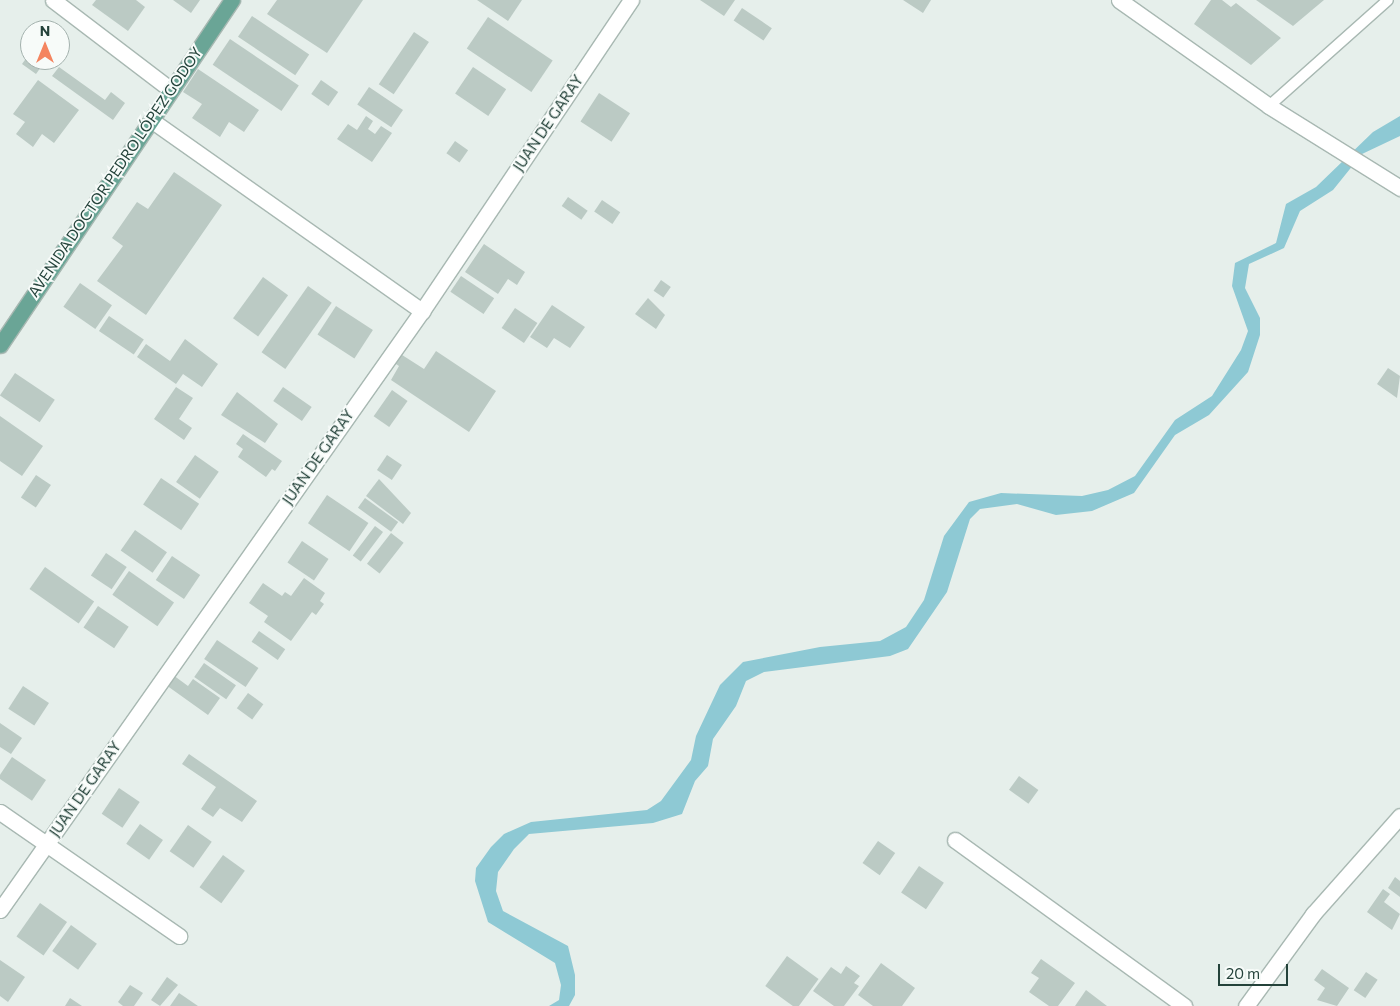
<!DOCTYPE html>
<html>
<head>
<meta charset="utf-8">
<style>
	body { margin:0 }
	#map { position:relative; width:1400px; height:1006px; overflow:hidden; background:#e6efeb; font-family:Commissioner,sans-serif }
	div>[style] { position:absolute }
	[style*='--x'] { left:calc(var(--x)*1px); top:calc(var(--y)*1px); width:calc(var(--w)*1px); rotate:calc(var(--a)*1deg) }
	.water>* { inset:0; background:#8ec9d4 }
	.building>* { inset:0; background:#bbcac4; transform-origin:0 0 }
	.roads { filter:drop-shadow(1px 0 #a8b8b2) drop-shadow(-1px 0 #a8b8b2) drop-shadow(0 1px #a8b8b2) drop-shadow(0 -1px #a8b8b2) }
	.lane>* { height:10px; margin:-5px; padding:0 5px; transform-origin:5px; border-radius:5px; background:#fff }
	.street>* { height:15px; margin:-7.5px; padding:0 7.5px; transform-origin:7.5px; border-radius:7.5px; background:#fff }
	.primary>* { height:15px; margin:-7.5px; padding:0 7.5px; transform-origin:7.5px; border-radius:7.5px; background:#6aa596 }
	span { translate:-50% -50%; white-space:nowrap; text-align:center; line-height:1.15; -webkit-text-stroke:4px #f7fbf9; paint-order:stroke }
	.street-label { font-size:15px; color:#24423a }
	.north { position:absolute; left:20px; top:20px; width:50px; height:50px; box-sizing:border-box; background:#f7fbf9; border:1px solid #a3b1ad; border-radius:50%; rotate:0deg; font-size:14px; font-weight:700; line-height:20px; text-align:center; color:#24423a }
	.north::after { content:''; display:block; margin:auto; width:18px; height:22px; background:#f4845f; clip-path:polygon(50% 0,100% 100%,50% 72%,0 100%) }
	.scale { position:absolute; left:1218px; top:964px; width:70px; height:22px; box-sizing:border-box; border:2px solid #24423a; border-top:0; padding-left:6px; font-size:15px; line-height:18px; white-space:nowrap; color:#24423a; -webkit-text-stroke:4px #f7fbf9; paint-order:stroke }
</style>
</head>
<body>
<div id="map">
	<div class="water">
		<i style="clip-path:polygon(1400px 116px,1400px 136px,1362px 154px,1333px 190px,1300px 211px,1284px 248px,1249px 264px,1245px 288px,1260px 318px,1260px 335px,1248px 372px,1209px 415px,1175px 435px,1134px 493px,1092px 511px,1056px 515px,1017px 504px,980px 509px,970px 519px,947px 592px,908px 649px,890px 656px,764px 672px,746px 681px,736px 706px,713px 739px,708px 766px,695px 781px,682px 814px,653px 823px,529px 834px,514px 849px,498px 872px,496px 891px,503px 911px,568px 946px,575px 975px,575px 995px,569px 1006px,549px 1006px,559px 1000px,561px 985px,555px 963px,488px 922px,475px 881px,476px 868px,491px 847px,504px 834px,531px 822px,647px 810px,661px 801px,691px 760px,696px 736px,720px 685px,743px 662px,820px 647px,880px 641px,906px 627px,924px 600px,944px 536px,969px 502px,1001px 493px,1082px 496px,1108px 490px,1135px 476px,1175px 420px,1212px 396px,1241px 350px,1248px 331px,1232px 286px,1235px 263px,1276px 243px,1286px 204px,1316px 187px,1373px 132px)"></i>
	</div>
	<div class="building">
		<i style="clip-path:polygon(96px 0,136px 0,145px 7px,128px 31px,92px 5px)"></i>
		<i style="clip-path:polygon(173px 0,200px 0,191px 13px)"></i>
		<i style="clip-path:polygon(277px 0,363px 0,327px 53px,267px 14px)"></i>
		<i style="clip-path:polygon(477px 0,522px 0,508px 21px)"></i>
		<i style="clip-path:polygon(700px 0,735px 0,724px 16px)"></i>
		<i style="clip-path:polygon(903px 0,931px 0,923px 13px)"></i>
		<i style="clip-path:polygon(1211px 0,1222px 0,1231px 7px,1236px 3px,1281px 38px,1251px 65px,1194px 24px)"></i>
		<i style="clip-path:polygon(1256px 0,1324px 0,1293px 26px)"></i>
		<i style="left:742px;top:8px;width:36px;height:15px;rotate:34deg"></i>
		<i style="left:252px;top:16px;width:69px;height:25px;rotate:34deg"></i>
		<i style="left:488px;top:17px;width:78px;height:38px;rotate:34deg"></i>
		<i style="left:414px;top:32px;width:18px;height:63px;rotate:34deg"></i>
		<i style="left:230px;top:39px;width:83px;height:31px;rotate:34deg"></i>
		<i style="clip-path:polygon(30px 53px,30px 60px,46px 60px,36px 74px,22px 64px)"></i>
		<i style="clip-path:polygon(59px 67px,105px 100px,111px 92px,125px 103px,113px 120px,52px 76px)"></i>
		<i style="left:473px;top:67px;width:40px;height:32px;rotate:34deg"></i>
		<i style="clip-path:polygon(198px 69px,259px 110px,244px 132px,229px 122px,220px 137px,192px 118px,202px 104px,183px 92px)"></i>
		<i style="clip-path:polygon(38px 80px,79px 110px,54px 143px,42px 134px,33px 147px,16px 134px,25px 122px,13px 114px)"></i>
		<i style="left:321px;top:80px;width:21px;height:17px;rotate:35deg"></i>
		<i style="left:369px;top:87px;width:41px;height:21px;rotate:34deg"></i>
		<i style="left:599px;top:93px;width:37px;height:34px;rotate:33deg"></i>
		<i style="clip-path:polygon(366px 116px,373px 121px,368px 129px,375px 134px,381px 126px,392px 133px,372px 162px,337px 139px,348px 124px,357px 130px)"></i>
		<i style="left:455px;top:141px;width:16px;height:15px;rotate:35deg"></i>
		<i style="clip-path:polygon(174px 172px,222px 205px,146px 315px,97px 281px,123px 246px,112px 238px,137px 202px,148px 209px)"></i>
		<i style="left:568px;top:197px;width:24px;height:11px;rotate:35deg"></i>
		<i style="left:602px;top:200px;width:22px;height:14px;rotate:34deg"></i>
		<i style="clip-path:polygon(484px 244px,525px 272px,517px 285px,508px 279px,498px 294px,465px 272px)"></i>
		<i style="left:461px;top:276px;width:40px;height:19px;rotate:34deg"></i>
		<i style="left:263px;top:277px;width:31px;height:51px;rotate:36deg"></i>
		<i style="left:661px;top:280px;width:12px;height:13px;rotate:35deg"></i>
		<i style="left:80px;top:283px;width:39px;height:29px;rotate:35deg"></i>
		<i style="left:308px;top:286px;width:29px;height:81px;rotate:35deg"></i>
		<i style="clip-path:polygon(648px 298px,665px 315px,656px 329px,635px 314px)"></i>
		<i style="clip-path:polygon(552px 305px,585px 327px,570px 348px,554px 338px,547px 348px,530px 337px)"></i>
		<i style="left:336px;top:306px;width:44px;height:34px;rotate:33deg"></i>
		<i style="left:515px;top:308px;width:27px;height:24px;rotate:34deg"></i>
		<i style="left:109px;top:316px;width:42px;height:18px;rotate:34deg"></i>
		<i style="clip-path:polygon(185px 339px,218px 364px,202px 387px,183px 374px,176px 384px,137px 357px,146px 344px,170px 361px)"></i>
		<i style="clip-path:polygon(436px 351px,496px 391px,469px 432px,391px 380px,399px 366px,393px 362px,399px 353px,424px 369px)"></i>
		<i style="clip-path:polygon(1388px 368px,1400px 376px,1397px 398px,1377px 384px)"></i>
		<i style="left:15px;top:373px;width:48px;height:27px;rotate:34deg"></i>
		<i style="clip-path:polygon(176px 387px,193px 398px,179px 419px,192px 428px,184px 440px,154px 419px)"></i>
		<i style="left:283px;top:387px;width:35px;height:17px;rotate:35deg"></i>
		<i style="left:392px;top:390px;width:19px;height:32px;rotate:35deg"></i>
		<i style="clip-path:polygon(237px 392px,278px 424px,265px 443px,221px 415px)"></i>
		<i style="clip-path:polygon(0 416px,43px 446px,22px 476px,0 461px)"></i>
		<i style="clip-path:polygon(243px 434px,282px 461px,275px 471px,272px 469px,266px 477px,238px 457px,243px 449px,236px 444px)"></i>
		<i style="left:195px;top:455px;width:29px;height:33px;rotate:35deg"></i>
		<i style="left:387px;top:455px;width:18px;height:18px;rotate:34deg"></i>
		<i style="left:36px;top:475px;width:18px;height:27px;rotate:34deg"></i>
		<i style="left:161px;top:478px;width:46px;height:32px;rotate:34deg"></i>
		<i style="clip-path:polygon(379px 479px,411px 513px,403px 524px,366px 496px)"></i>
		<i style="left:327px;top:495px;width:50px;height:34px;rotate:34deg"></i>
		<i style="left:365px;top:498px;width:41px;height:12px;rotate:36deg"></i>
		<i style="left:375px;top:526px;width:10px;height:37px;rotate:37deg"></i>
		<i style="left:135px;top:530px;width:39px;height:25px;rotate:35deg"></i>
		<i style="left:391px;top:533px;width:16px;height:39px;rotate:38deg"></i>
		<i style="left:302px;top:541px;width:32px;height:26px;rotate:34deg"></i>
		<i style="left:106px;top:553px;width:25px;height:27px;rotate:34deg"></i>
		<i style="left:172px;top:556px;width:34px;height:29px;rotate:34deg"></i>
		<i style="left:45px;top:567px;width:60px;height:27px;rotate:35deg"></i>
		<i style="left:129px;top:571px;width:55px;height:29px;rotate:35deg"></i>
		<i style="clip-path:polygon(304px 578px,325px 593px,320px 601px,324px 604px,316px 615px,312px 612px,291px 641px,264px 622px,268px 616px,249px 603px,263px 583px,282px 596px,285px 592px,291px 596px)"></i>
		<i style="left:98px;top:606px;width:37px;height:26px;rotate:34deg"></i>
		<i style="left:259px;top:631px;width:32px;height:13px;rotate:35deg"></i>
		<i style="left:217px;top:640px;width:50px;height:23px;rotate:34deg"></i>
		<i style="left:204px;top:663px;width:39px;height:17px;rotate:35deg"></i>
		<i style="clip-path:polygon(173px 675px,188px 686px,193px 679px,220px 698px,208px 715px,166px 685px)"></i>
		<i style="left:23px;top:686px;width:31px;height:27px;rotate:33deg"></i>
		<i style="left:248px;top:693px;width:19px;height:19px;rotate:36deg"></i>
		<i style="clip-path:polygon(0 723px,22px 738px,11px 754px,0 747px)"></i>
		<i style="clip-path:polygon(189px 754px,257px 801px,242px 822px,220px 808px,213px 817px,201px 809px,216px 787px,182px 764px)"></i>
		<i style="left:12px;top:757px;width:41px;height:25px;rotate:34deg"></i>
		<i style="left:1019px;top:776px;width:24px;height:17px;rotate:36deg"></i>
		<i style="left:119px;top:788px;width:25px;height:31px;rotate:34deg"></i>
		<i style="left:140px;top:824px;width:28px;height:24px;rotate:35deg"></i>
		<i style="left:188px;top:825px;width:29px;height:32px;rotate:35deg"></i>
		<i style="left:878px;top:841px;width:21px;height:27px;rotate:35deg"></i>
		<i style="left:223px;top:855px;width:27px;height:40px;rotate:36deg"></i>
		<i style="left:919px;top:866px;width:30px;height:32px;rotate:34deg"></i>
		<i style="clip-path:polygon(1395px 877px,1400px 881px,1400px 897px,1388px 888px)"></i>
		<i style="clip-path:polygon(1383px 889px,1390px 894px,1384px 902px,1400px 914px,1392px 930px,1367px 912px)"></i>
		<i style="left:40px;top:903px;width:33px;height:41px;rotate:35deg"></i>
		<i style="left:71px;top:925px;width:32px;height:32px;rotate:36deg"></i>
		<i style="left:787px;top:956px;width:39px;height:37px;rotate:36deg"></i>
		<i style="clip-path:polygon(1041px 959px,1075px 983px,1058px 1006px,1049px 1006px,1029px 992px,1039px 978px,1031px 973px)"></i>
		<i style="clip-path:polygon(0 960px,25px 977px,8px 1002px,0 996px)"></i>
		<i style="clip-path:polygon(881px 963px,915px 988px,902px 1006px,873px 1006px,858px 995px)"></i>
		<i style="clip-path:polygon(846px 966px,860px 976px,854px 983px,859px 986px,844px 1006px,834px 1006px,813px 991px,831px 967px,841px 974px)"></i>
		<i style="clip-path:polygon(1322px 969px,1349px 988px,1337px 1006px,1317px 1000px,1325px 988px,1314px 980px)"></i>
		<i style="left:1366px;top:972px;width:14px;height:22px;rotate:34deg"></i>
		<i style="clip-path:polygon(167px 977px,178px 985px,160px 1006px,151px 1000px)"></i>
		<i style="clip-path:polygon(130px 985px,143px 993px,134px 1006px,123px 1006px,118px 1002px)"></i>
		<i style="clip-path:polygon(1086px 990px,1107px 1006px,1075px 1006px)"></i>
		<i style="clip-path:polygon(179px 993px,198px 1006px,170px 1006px)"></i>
		<i style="clip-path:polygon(70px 998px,82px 1006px,65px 1006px)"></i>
	</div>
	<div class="roads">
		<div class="lane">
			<i style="--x:1269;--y:106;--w:159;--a:-41.7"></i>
		</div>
		<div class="street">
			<i style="--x:53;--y:0;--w:148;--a:37.3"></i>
			<i style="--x:1119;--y:0;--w:184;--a:35.2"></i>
			<i style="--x:1269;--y:106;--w:155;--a:32"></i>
			<i style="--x:151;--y:120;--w:332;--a:35.2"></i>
			<i style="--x:0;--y:812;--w:218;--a:34.7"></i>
			<i style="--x:955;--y:840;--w:283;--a:35.9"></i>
			<i style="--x:0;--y:910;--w:733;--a:-54.84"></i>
			<i style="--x:422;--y:311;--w:375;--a:-56.1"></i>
			<i style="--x:1246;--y:1006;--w:114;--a:-53.9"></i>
			<i style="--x:1313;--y:914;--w:131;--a:-48.4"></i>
		</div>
		<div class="primary">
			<i style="--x:0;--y:345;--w:416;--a:-56.1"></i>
		</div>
	</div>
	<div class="street-label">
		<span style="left:548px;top:123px;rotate:-56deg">JUAN DE GARAY</span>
		<span style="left:115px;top:172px;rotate:-56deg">AVENIDA DOCTOR PEDRO LÓPEZ GODOY</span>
		<span style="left:318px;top:457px;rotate:-55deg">JUAN DE GARAY</span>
		<span style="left:85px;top:789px;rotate:-55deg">JUAN DE GARAY</span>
	</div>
	<div class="north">N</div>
	<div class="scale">20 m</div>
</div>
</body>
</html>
